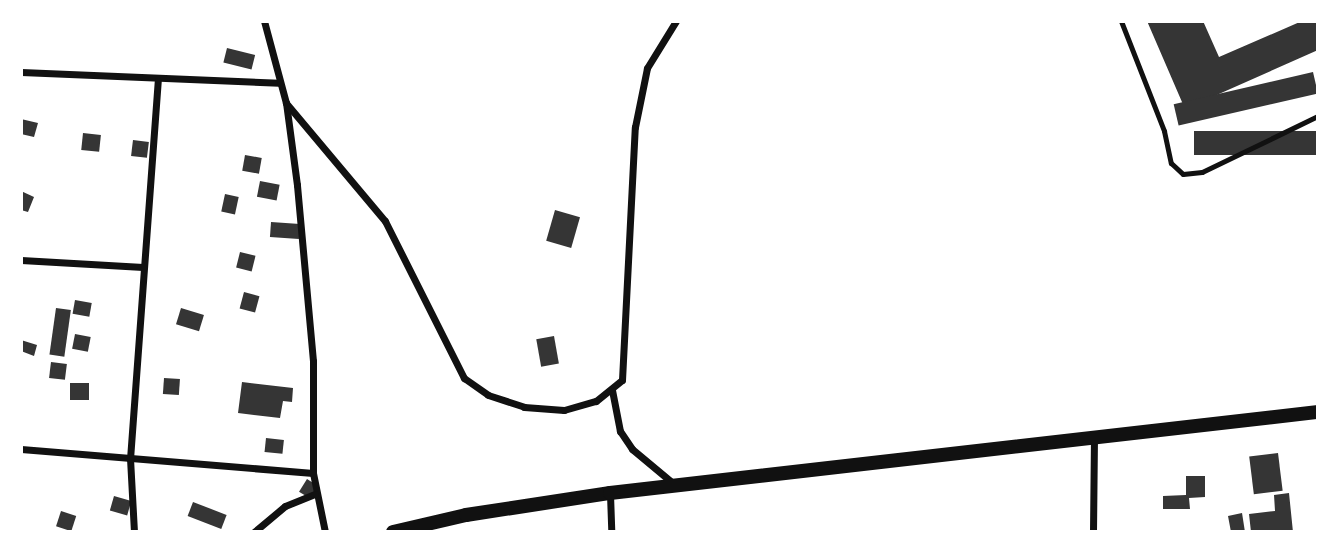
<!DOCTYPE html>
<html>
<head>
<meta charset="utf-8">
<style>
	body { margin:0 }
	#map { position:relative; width:1339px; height:553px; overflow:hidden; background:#fff; font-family:"PT Sans Narrow",sans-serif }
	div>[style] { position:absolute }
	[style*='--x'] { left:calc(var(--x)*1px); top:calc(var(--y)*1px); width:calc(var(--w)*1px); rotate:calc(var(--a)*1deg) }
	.building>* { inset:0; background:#353535; transform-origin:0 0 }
	.service>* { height:5px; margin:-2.5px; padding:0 2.5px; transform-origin:2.5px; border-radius:2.5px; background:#111 }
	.minor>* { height:7px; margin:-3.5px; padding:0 3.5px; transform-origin:3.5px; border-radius:3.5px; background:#111 }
	.secondary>* { height:14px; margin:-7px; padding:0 7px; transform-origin:7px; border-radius:7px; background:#111 }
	span { translate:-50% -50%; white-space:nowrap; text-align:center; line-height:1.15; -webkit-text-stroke:6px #fff; paint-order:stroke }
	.frame { position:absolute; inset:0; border:23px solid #fff; pointer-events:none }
</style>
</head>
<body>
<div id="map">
	<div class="building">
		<i style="clip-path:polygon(1147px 21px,1203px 21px,1219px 57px,1302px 21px,1318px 21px,1318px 50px,1185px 109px)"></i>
		<i style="left:227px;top:48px;width:29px;height:15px;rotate:14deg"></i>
		<i style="left:1313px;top:72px;width:22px;height:143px;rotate:77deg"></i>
		<i style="clip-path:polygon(21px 119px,38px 123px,34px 137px,21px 134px)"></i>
		<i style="left:1318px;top:131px;width:24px;height:124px;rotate:90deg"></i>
		<i style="left:83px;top:133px;width:18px;height:17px;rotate:6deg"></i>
		<i style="left:133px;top:140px;width:16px;height:16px;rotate:7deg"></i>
		<i style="left:245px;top:155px;width:17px;height:16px;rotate:10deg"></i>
		<i style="left:260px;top:181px;width:20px;height:16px;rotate:11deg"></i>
		<i style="clip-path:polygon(21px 191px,34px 197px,28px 212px,21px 210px)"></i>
		<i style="left:225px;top:194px;width:14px;height:18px;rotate:12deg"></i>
		<i style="left:555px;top:210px;width:26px;height:32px;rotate:16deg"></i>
		<i style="left:271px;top:222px;width:29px;height:15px;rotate:4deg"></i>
		<i style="left:240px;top:252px;width:16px;height:16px;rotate:14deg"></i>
		<i style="left:244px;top:292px;width:16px;height:17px;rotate:15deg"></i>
		<i style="left:75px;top:300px;width:17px;height:14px;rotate:10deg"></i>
		<i style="left:56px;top:308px;width:15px;height:47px;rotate:8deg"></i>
		<i style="left:181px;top:308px;width:24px;height:17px;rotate:17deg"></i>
		<i style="left:75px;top:334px;width:16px;height:15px;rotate:11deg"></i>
		<i style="left:554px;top:336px;width:28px;height:18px;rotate:80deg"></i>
		<i style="clip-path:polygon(21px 340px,37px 345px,34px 356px,21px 351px)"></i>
		<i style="left:51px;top:362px;width:16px;height:16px;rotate:7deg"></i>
		<i style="left:164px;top:378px;width:16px;height:16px;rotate:4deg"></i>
		<i style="clip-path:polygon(242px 382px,293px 388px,292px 402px,283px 401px,280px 418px,238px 413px)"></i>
		<i style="left:70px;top:383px;width:19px;height:17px"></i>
		<i style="left:266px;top:438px;width:18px;height:14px;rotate:6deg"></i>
		<i style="left:1278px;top:453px;width:38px;height:29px;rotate:83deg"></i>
		<i style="clip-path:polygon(1186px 476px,1205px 476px,1205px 497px,1189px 498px,1190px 509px,1163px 509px,1163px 496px,1186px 495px)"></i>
		<i style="left:307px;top:479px;width:13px;height:15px;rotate:32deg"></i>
		<i style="clip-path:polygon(1289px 493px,1293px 532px,1251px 532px,1249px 514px,1275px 511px,1274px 495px)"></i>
		<i style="left:114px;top:496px;width:18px;height:15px;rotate:16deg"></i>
		<i style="left:193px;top:502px;width:36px;height:15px;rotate:21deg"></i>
		<i style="left:61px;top:511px;width:16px;height:16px;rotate:18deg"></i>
		<i style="clip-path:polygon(1242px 513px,1245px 532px,1231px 532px,1228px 516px)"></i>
	</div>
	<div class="service">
		<i style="--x:1121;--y:21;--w:118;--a:68.6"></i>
		<i style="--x:1164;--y:131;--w:33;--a:78"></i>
		<i style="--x:1171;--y:163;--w:16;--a:43"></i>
		<i style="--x:1183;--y:174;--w:19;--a:-6"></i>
		<i style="--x:1202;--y:172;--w:129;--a:-25.8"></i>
	</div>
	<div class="minor">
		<i style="--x:21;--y:72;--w:258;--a:2.4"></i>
		<i style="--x:286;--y:103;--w:154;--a:50"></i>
		<i style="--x:385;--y:221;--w:176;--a:63.3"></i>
		<i style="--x:464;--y:378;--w:29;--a:35"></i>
		<i style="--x:488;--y:395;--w:38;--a:18"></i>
		<i style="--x:524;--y:407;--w:40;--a:4.3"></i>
		<i style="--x:564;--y:410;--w:33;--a:-16"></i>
		<i style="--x:596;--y:401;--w:33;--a:-39"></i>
		<i style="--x:622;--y:380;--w:253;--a:-87.1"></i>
		<i style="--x:635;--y:127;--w:60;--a:-78.5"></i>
		<i style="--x:647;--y:68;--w:55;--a:-58.3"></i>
		<i style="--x:21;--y:260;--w:122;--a:3.3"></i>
		<i style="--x:612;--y:390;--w:42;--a:79"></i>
		<i style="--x:620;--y:431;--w:22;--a:56"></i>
		<i style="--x:632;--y:449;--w:55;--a:39.8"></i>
		<i style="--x:21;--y:449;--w:293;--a:4.7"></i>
		<i style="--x:313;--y:473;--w:112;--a:-90"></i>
		<i style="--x:313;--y:361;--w:177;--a:-95.2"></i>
		<i style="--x:297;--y:185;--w:83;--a:-97.6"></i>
		<i style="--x:286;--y:103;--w:85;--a:-105"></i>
		<i style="--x:313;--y:473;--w:60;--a:78.5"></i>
		<i style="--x:610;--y:494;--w:38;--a:88"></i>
		<i style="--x:134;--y:532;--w:73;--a:-93.1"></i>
		<i style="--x:130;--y:459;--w:379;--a:-85.8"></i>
		<i style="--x:254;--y:532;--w:40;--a:-40"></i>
		<i style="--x:285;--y:506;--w:32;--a:-22"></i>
		<i style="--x:1093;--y:532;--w:95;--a:-89.4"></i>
	</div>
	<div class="secondary">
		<i style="--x:393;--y:532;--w:75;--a:-13.1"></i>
		<i style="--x:466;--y:515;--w:146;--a:-8.7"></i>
		<i style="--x:610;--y:493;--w:713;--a:-6.53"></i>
	</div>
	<div class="frame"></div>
</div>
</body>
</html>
